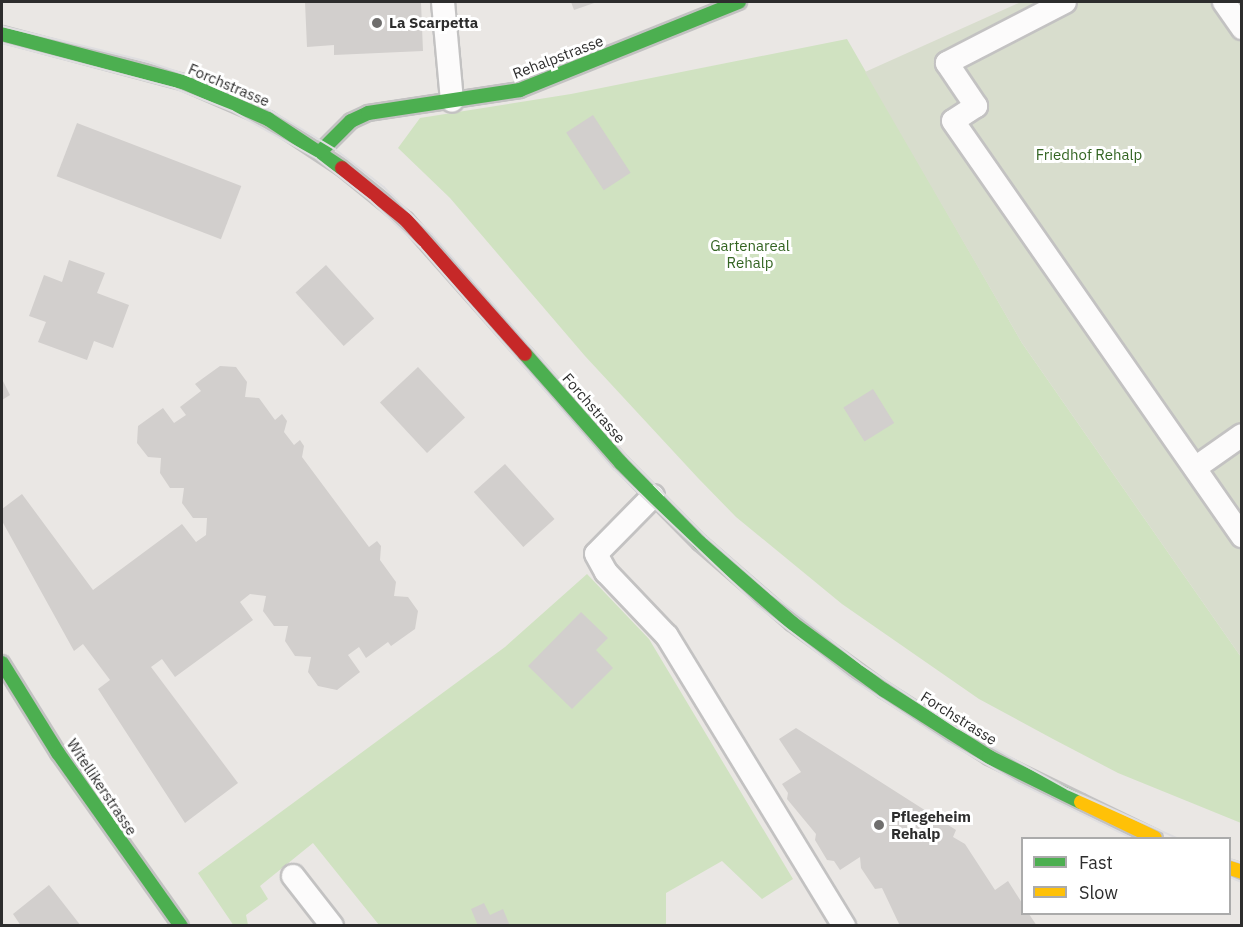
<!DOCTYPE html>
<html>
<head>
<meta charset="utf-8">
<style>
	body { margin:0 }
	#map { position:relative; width:1243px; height:927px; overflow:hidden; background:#eae7e4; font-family:"IBM Plex Sans",sans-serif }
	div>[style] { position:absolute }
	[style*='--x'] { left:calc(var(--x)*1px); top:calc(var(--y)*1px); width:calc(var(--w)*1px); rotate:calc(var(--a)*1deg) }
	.green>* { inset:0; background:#d0e2c1 }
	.cemetery>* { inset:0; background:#d8ddcd }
	.building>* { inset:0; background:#d2cfcd; transform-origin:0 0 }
	.roads { filter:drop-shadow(2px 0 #c3c2c2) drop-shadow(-2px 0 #c3c2c2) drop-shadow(0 2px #c3c2c2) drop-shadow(0 -2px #c3c2c2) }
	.lane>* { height:22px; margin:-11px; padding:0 11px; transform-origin:11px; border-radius:11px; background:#fcfbfb }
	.fast>* { height:14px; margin:-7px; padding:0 7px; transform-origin:7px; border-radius:7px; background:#4caf50 }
	.slow>* { height:14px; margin:-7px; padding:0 7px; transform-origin:7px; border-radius:7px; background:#ffc107 }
	.jam>* { height:14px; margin:-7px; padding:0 7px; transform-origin:7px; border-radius:7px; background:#c62828 }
	.tram>* { height:1.5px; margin:-0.75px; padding:0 0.75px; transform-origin:0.75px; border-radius:0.75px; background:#dfdee0 }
	.dots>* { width:16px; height:16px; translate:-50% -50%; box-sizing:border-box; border:3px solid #fff; border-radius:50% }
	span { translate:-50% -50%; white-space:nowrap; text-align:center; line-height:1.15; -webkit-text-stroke:6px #fff; paint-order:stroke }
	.poi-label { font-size:15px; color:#2d2d2d; font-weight:700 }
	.left { translate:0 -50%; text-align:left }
	.street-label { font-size:15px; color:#2d2d2d }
	.park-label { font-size:15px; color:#346523 }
	.frame { position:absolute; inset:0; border:3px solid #2d2d2d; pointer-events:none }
	.legend { position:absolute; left:1021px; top:837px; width:210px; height:78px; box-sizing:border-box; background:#fff; border:2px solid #ababab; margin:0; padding:8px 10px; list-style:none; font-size:18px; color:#2d2d2d }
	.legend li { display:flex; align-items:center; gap:12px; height:30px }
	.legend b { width:30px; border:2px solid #ababab }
</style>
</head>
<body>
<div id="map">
	<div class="green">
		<i style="clip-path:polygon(847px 39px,1022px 343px,1241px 657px,1241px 823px,1118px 773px,1053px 739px,979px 699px,842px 604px,736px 517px,698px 478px,585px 356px,450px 198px,398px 148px,420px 118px,571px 94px)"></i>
		<i style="clip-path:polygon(587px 574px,649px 639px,793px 879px,762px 899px,722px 861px,666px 893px,666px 925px,379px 925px,313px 843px,260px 886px,268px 899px,246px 915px,248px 925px,234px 926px,198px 873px,505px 647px)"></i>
	</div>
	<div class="cemetery">
		<i style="clip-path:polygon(1021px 2px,1241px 2px,1241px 657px,1022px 343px,865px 72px)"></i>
	</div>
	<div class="building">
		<i style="clip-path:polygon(305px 2px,421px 2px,423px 51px,334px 55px,334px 45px,307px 47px)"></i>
		<i style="clip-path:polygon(571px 2px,597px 2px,574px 10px)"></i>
		<i style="left:593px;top:115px;width:69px;height:32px;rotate:57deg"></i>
		<i style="left:77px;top:123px;width:176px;height:57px;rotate:21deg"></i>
		<i style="clip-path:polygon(69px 260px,105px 273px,97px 293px,129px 305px,113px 348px,94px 341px,87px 360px,38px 342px,46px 322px,29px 316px,44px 275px,62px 282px)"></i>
		<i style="left:326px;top:265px;width:72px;height:41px;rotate:48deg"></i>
		<i style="clip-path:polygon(220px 366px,236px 367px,247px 382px,245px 397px,259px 398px,275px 420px,282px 414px,287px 421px,284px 432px,294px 445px,300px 440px,304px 446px,302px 457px,369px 547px,377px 541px,381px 546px,380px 560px,396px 582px,394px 596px,408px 597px,418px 611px,415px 629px,391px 646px,388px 642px,366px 658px,359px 647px,348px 655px,360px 672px,337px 690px,318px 686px,308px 672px,311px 657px,295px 656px,285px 641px,288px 626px,274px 626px,263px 611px,266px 596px,250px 594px,240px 602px,253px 620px,175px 677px,162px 659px,151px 667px,238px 783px,185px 823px,98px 689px,110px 680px,83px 644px,74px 651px,2px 521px,2px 509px,22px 494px,93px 590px,182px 524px,196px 542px,206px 535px,207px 518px,193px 518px,182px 503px,184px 488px,170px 488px,160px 473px,161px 458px,148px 457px,137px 443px,138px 426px,163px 408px,174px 423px,186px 415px,180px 407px,201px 391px,195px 384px)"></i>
		<i style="left:418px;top:367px;width:69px;height:52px;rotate:47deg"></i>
		<i style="clip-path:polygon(2px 379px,10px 395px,2px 400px)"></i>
		<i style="left:873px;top:389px;width:40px;height:35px;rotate:58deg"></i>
		<i style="left:505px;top:464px;width:74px;height:42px;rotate:48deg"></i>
		<i style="clip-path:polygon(581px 612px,608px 638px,596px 650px,613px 668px,572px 709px,528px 666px)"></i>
		<i style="clip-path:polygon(796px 728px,956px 830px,953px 837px,965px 844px,995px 890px,1008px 881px,1022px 903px,1022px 914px,1029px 914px,1037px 926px,900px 926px,882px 888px,875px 889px,861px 868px,860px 857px,840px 870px,834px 861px,827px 860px,815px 840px,816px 834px,787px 799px,788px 793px,782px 784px,801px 772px,779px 739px)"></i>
		<i style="clip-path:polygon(49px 885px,81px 926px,21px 926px,13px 914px)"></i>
		<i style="clip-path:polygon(484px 903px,490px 915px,503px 909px,510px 926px,478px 926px,471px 909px)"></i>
	</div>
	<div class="roads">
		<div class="lane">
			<i style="--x:443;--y:2;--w:99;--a:84.8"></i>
			<i style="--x:1065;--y:2;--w:133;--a:152.7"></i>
			<i style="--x:947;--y:63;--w:52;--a:56"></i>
			<i style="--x:976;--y:106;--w:27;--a:147"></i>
			<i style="--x:953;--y:121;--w:506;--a:55.15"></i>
			<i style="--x:1224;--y:2;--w:32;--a:55"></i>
			<i style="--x:1195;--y:468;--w:57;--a:-35.1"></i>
			<i style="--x:653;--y:496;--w:81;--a:134.5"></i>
			<i style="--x:596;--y:554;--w:21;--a:61"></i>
			<i style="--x:606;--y:572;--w:88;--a:46.4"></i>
			<i style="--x:667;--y:636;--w:340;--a:58.6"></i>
			<i style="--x:293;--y:876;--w:63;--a:52"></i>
		</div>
		<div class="fast">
			<i style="--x:2;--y:34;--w:187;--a:14.9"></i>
			<i style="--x:183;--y:82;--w:93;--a:23.5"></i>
			<i style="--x:268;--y:119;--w:89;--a:33.5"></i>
			<i style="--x:321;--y:151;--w:42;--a:-45"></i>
			<i style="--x:351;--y:121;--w:19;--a:-25"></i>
			<i style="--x:368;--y:113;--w:154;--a:-8.6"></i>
			<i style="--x:520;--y:90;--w:236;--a:-21.9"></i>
			<i style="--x:525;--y:354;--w:145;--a:48.6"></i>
			<i style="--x:621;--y:463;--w:112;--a:45.4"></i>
			<i style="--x:700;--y:543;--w:122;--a:41"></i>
			<i style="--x:792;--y:623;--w:114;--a:36.1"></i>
			<i style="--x:884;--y:690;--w:125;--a:32.5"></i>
			<i style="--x:989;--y:757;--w:102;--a:26.1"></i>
			<i style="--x:2;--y:663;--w:106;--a:58.1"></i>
			<i style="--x:58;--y:753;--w:212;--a:54.6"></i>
		</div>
		<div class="slow">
			<i style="--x:1081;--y:802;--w:82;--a:25.9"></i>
			<i style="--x:1230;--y:868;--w:13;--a:18"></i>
		</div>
		<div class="jam">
			<i style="--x:342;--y:168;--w:82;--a:39.1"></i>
			<i style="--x:406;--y:220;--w:179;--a:48.4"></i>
		</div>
	</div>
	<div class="tram">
		<i style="--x:2;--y:26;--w:148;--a:13.7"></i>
		<i style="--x:146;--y:61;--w:65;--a:18.7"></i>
		<i style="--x:208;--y:82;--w:68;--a:24.3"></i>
		<i style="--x:270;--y:110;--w:76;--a:31"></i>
		<i style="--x:335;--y:149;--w:62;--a:37.8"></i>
		<i style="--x:384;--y:187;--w:67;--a:44.4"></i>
		<i style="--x:432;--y:234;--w:295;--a:48.7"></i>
		<i style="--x:627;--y:456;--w:114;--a:45.4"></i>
		<i style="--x:707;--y:537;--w:86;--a:41.2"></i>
		<i style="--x:772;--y:594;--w:115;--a:38"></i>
		<i style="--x:863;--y:665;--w:114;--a:33.6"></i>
		<i style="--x:958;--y:728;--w:126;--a:29"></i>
		<i style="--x:1068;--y:789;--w:120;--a:24.2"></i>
		<i style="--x:2;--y:43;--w:178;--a:14.7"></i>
		<i style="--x:174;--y:88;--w:62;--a:21.6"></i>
		<i style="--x:232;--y:111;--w:96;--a:29.2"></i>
		<i style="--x:316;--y:158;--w:68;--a:37.9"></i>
		<i style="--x:370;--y:200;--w:69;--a:43.2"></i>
		<i style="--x:420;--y:247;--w:295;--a:48.9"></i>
		<i style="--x:614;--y:469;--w:199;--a:43.6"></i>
		<i style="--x:758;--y:606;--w:117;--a:38"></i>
		<i style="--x:850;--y:678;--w:118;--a:33.3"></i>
		<i style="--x:949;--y:743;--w:81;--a:29.7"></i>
		<i style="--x:1019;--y:783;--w:126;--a:26"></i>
		<i style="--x:1230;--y:859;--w:13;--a:18"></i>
		<i style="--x:1230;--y:877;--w:13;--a:23"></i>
	</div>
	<div class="dots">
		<i style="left:377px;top:23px;background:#6f6e6d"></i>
		<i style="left:879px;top:825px;background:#6f6e6d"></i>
	</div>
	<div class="poi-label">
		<span class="left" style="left:389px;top:23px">La Scarpetta</span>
		<span class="left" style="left:891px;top:825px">Pflegeheim<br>Rehalp</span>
	</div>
	<div class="street-label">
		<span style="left:558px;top:57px;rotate:-21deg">Rehalpstrasse</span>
		<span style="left:229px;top:85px;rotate:23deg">Forchstrasse</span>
		<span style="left:594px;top:408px;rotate:49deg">Forchstrasse</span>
		<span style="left:959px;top:718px;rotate:32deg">Forchstrasse</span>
		<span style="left:102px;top:787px;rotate:56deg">Witellikerstrasse</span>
	</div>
	<div class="park-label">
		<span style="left:1089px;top:155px">Friedhof Rehalp</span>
		<span style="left:750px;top:254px">Gartenareal<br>Rehalp</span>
	</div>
	<div class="frame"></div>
	<ul class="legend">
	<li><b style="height:8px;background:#4caf50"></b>Fast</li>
	<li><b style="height:8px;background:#ffc107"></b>Slow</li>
	</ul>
</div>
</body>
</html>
